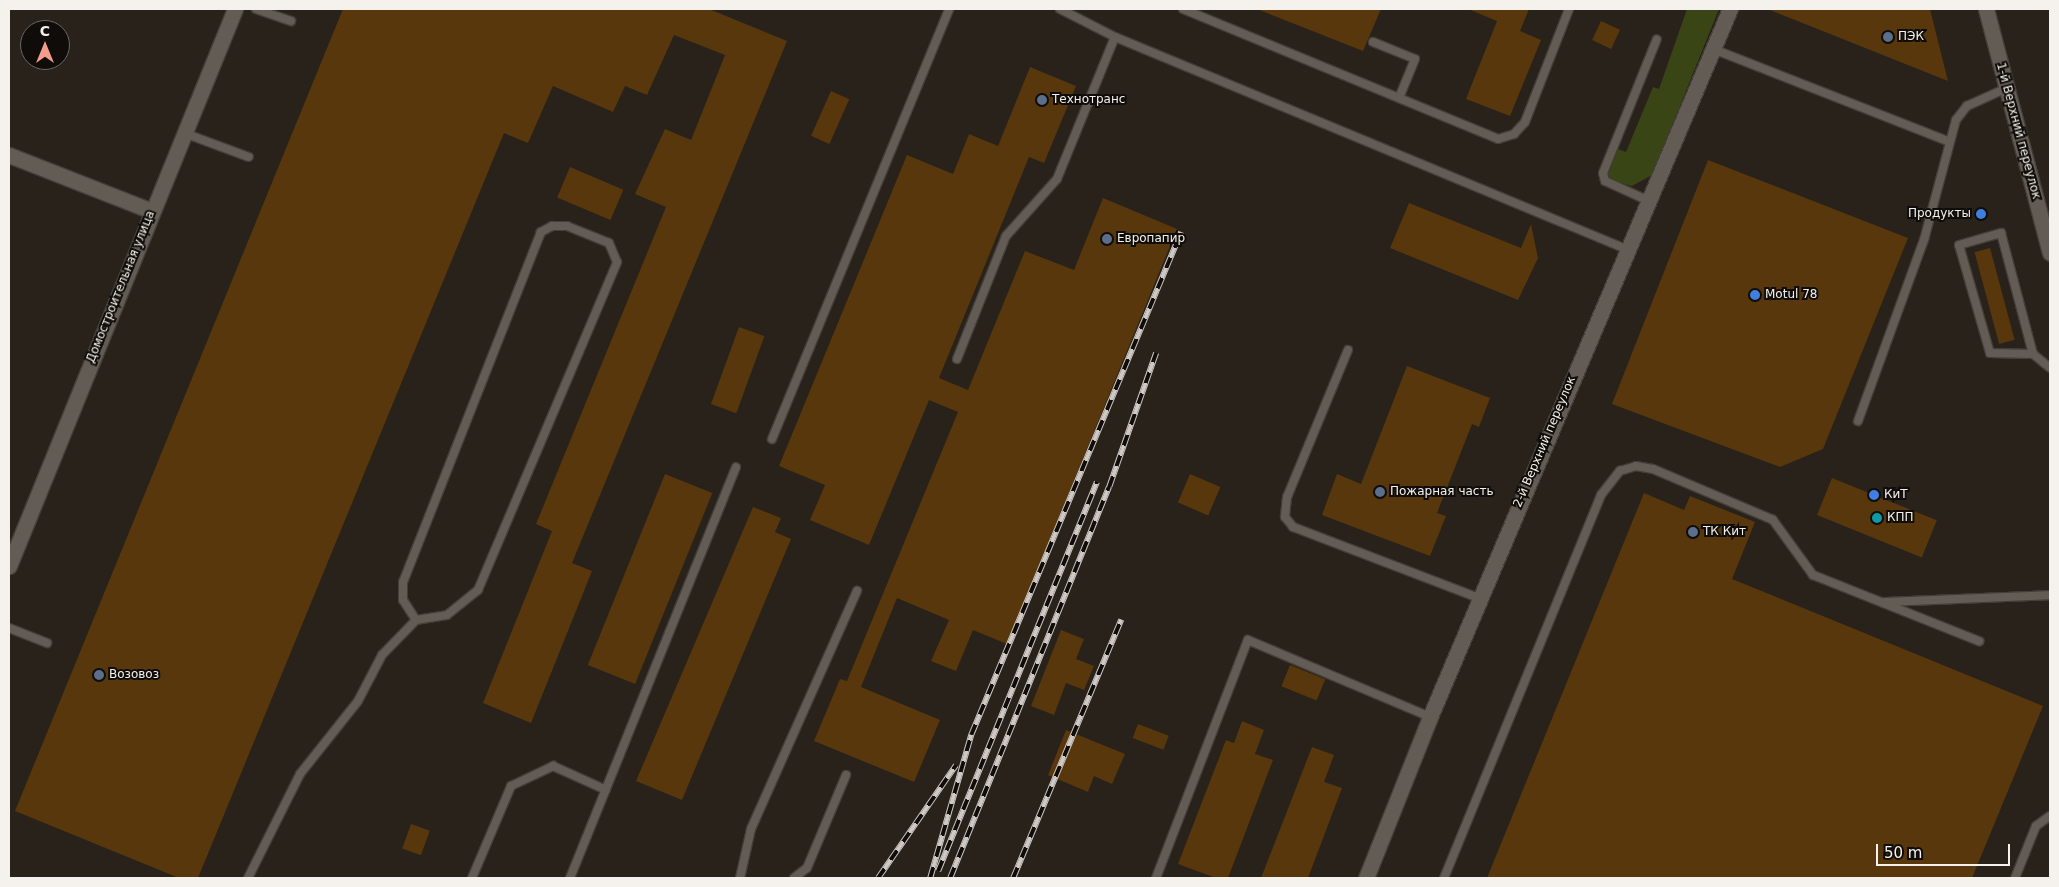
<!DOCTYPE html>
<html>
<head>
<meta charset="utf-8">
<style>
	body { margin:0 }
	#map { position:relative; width:2059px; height:887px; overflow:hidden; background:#28221b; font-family:"DejaVu Sans",sans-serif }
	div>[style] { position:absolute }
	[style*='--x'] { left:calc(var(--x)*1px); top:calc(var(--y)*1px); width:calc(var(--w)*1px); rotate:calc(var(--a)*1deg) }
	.green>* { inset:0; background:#394514 }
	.building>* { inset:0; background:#57370b; transform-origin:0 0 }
	.roads { filter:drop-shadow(1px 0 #433e39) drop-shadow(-1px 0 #433e39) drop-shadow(0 1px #433e39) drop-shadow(0 -1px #433e39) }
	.service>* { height:8px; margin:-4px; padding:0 4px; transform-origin:4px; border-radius:4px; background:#635c54 }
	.minor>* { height:15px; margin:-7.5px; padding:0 7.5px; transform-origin:7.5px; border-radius:7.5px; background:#635c54 }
	.tertiary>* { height:15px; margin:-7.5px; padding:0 7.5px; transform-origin:7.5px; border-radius:7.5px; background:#635c54 }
	.rail>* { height:5.5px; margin-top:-2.75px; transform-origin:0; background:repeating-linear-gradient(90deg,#0f0c09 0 11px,#cec9c4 0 22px); box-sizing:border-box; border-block:1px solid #cec9c4 }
	.dots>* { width:14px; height:14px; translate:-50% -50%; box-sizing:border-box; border:2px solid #0f0c09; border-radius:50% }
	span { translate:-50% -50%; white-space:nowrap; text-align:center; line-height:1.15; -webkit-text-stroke:4px #0f0c09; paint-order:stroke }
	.poi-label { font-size:12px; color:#f5f1ec }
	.left { translate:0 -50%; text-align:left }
	.right { translate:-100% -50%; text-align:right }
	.street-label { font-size:12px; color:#f5f1ec }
	.frame { position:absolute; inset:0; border:10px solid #f5f1ec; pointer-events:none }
	.north { position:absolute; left:20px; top:20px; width:50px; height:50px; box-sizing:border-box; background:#0f0c09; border:1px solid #6b6864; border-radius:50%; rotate:0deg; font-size:14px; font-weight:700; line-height:20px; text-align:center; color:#f5f1ec }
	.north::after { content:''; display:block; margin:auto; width:18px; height:22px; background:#f49d8c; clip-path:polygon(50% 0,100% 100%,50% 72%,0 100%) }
	.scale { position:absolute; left:1876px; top:844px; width:134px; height:22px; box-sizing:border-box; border:2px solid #f5f1ec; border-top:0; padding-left:6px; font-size:15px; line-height:18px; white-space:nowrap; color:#f5f1ec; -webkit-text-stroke:4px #0f0c09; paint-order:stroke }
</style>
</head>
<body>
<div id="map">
	<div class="green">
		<i style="clip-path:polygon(1687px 9px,1719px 9px,1652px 175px,1632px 186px,1620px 183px,1607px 176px,1618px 149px,1626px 152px,1653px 87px,1659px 89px)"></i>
	</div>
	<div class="building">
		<i style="clip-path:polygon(343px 9px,709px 9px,787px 41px,572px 563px,592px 571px,531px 723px,483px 703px,552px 531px,536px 524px,666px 207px,635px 194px,665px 129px,691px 140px,725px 55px,674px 35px,647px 95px,625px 86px,613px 112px,553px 86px,528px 143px,504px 133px,198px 878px,179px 878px,15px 811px)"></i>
		<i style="clip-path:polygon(1257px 9px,1381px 9px,1363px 51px)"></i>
		<i style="clip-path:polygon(1468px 9px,1529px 9px,1520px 31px,1541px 40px,1510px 116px,1466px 99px,1497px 21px)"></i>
		<i style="clip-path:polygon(1770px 9px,1930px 9px,1948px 81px,1770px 10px)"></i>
		<i style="left:1601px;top:21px;width:21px;height:21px;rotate:25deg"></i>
		<i style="clip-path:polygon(1030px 67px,1076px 86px,1044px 163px,1029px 157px,939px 378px,968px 390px,1025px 251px,1074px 270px,1103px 198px,1177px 229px,1007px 644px,973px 630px,956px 671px,931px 661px,949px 620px,897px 598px,861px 687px,940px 720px,914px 782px,814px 741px,840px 679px,847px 681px,958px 412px,929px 400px,869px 545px,810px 520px,825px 485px,779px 466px,907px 155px,953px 174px,969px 134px,998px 146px)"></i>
		<i style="left:831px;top:91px;width:20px;height:49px;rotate:24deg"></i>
		<i style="clip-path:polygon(1708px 160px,1908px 238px,1823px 449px,1780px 467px,1612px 404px)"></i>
		<i style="left:570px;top:167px;width:58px;height:33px;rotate:23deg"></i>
		<i style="clip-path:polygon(1409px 203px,1521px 248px,1531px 224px,1538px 258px,1518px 300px,1390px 248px)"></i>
		<i style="left:1990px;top:248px;width:95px;height:16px;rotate:75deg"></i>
		<i style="left:739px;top:327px;width:27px;height:82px;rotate:20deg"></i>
		<i style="clip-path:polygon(1407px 366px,1490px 398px,1479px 427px,1472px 424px,1437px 513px,1446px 516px,1430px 556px,1322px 515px,1337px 474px,1361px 484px)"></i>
		<i style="left:665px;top:474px;width:51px;height:206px;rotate:22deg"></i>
		<i style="left:1190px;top:474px;width:33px;height:31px;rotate:23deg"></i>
		<i style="left:1832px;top:478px;width:113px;height:40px;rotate:22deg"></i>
		<i style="clip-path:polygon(1644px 493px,1684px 510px,1690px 496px,1755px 522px,1732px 579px,2043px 706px,1972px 878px,1487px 878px)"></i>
		<i style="clip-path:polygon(753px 507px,781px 518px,775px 532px,791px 539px,682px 800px,636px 781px)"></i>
		<i style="clip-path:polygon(1061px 630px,1084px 639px,1076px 659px,1094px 666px,1084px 690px,1066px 683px,1054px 715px,1031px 706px)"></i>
		<i style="left:1290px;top:665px;width:38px;height:23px;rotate:22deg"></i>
		<i style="clip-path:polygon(1242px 721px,1264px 730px,1255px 754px,1273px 760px,1228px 878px,1216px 878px,1178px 864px,1226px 740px,1234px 743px)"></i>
		<i style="left:1138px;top:724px;width:33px;height:15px;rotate:21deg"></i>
		<i style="clip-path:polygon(1066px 730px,1125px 754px,1112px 784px,1094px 776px,1088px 792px,1048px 775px)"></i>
		<i style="clip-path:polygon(1312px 747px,1334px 755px,1324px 782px,1342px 788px,1308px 878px,1261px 878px)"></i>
		<i style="left:411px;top:824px;width:20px;height:26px;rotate:20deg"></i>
	</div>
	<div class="roads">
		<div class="service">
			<i style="--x:256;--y:9;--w:37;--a:19"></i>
			<i style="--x:1060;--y:9;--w:62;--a:27"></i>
			<i style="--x:1183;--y:9;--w:341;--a:22.4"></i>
			<i style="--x:1498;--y:139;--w:17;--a:-17"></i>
			<i style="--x:1514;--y:134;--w:16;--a:-47"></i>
			<i style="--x:1525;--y:122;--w:121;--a:-68.7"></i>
			<i style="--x:1373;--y:42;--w:45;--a:22"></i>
			<i style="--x:1415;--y:59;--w:42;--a:112.3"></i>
			<i style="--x:1713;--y:49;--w:252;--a:21.4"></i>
			<i style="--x:184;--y:133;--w:69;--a:20.3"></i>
			<i style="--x:1649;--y:201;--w:48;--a:-155.6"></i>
			<i style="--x:1605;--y:181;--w:8;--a:-104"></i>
			<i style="--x:1603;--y:173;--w:144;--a:-68.1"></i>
			<i style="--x:1348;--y:350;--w:159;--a:112.5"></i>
			<i style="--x:1287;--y:497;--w:20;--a:96"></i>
			<i style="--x:1285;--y:517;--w:13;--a:51"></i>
			<i style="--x:1293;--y:527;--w:199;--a:20.9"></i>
			<i style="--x:2033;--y:354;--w:43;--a:-178.7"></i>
			<i style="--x:1990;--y:353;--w:112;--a:-106"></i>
			<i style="--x:1959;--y:245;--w:44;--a:-15.9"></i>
			<i style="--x:2001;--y:233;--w:125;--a:75.2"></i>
			<i style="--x:2033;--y:354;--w:22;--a:39"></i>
			<i style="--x:957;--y:359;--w:132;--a:-68.3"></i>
			<i style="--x:1006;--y:236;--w:76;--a:-48.2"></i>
			<i style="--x:1057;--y:179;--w:153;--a:-67.8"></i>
			<i style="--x:1115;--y:37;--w:553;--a:22.53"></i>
			<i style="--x:1858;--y:421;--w:193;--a:-70"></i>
			<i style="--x:1924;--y:240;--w:124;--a:-75.1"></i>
			<i style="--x:1956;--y:120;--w:18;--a:-52"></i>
			<i style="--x:1967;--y:106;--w:44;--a:-24.2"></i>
			<i style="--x:772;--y:439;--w:465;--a:-67.6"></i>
			<i style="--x:1884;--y:602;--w:166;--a:-2.4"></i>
			<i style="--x:9;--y:628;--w:41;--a:21.5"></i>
			<i style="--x:248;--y:878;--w:116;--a:-63.4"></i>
			<i style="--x:300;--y:774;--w:93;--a:-51.5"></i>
			<i style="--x:358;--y:701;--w:52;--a:-62.4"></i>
			<i style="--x:382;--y:655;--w:49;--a:-45.8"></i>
			<i style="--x:416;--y:620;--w:31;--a:-9"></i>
			<i style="--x:447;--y:615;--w:40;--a:-39"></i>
			<i style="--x:478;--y:590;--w:356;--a:-67"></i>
			<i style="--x:617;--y:262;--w:21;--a:-113"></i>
			<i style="--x:609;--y:243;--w:45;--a:-158"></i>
			<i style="--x:567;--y:226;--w:15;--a:180"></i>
			<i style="--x:552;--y:226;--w:13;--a:151"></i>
			<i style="--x:541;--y:232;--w:376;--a:111.5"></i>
			<i style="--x:403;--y:582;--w:18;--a:90"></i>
			<i style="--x:403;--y:600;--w:24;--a:57"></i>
			<i style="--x:472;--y:878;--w:100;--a:-67"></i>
			<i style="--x:511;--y:786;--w:47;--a:-25.5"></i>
			<i style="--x:553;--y:766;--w:58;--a:24.4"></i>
			<i style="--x:570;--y:878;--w:443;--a:-68"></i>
			<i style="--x:740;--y:878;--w:50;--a:-77.3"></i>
			<i style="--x:751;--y:829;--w:261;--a:-66"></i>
			<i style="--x:794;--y:878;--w:16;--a:-38"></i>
			<i style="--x:807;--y:868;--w:101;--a:-67.2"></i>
			<i style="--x:1156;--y:878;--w:255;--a:-68.9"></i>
			<i style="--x:1248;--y:640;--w:198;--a:22.9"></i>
			<i style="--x:1444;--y:878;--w:414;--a:-67.7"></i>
			<i style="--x:1601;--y:495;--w:31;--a:-52"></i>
			<i style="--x:1620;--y:471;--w:17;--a:-17"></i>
			<i style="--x:1636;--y:466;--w:17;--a:10"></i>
			<i style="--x:1653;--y:469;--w:130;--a:23"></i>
			<i style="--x:1773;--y:520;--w:68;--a:54"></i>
			<i style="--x:1813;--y:575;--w:179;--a:21.7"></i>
			<i style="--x:2015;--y:878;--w:56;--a:-68"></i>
			<i style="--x:2036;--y:826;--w:17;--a:-36"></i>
		</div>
		<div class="minor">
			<i style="--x:9;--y:155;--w:154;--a:21.4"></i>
			<i style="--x:1366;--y:878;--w:173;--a:-68.3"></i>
			<i style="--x:1430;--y:717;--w:769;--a:-67.04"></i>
		</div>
		<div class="tertiary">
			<i style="--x:1986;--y:9;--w:252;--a:75.3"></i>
			<i style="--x:9;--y:566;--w:601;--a:-67.92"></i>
		</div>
	</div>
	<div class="rail">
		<i style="--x:938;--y:871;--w:420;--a:-67.8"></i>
		<i style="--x:878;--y:878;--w:137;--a:-55.4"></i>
		<i style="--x:930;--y:878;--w:149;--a:-74"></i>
		<i style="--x:971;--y:735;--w:545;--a:-67.34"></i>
		<i style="--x:950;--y:878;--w:422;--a:-67.9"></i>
		<i style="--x:1109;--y:487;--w:142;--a:-70.7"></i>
		<i style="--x:1013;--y:878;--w:280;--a:-67.3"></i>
	</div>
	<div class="dots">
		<i style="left:1888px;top:37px;background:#5c6f8a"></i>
		<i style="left:1042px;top:100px;background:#5c6f8a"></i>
		<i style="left:1981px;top:214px;background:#3f7fe0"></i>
		<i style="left:1107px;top:239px;background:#5c6f8a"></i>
		<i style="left:1755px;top:295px;background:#3f7fe0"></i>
		<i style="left:1380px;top:492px;background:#5c6f8a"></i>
		<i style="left:1874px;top:495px;background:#3f7fe0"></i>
		<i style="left:1877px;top:518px;background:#0f9aa8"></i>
		<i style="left:1693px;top:532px;background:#5c6f8a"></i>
		<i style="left:99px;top:675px;background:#5c6f8a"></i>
	</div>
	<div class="poi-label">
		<span class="left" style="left:1898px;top:37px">ПЭК</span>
		<span class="left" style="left:1052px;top:100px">Технотранс</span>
		<span class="right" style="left:1971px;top:214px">Продукты</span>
		<span class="left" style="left:1117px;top:239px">Европапир</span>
		<span class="left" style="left:1765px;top:295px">Motul 78</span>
		<span class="left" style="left:1390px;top:492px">Пожарная часть</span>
		<span class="left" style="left:1884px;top:495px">КиТ</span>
		<span class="left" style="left:1887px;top:518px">КПП</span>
		<span class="left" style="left:1703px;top:532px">ТК Кит</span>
		<span class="left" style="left:109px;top:675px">Возовоз</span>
	</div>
	<div class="street-label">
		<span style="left:2018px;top:131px;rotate:75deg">1-й Верхний переулок</span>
		<span style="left:121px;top:287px;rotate:-68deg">Домостроительная улица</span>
		<span style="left:1545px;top:442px;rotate:-67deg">2-й Верхний переулок</span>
	</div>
	<div class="frame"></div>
	<div class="north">С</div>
	<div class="scale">50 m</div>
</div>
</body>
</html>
